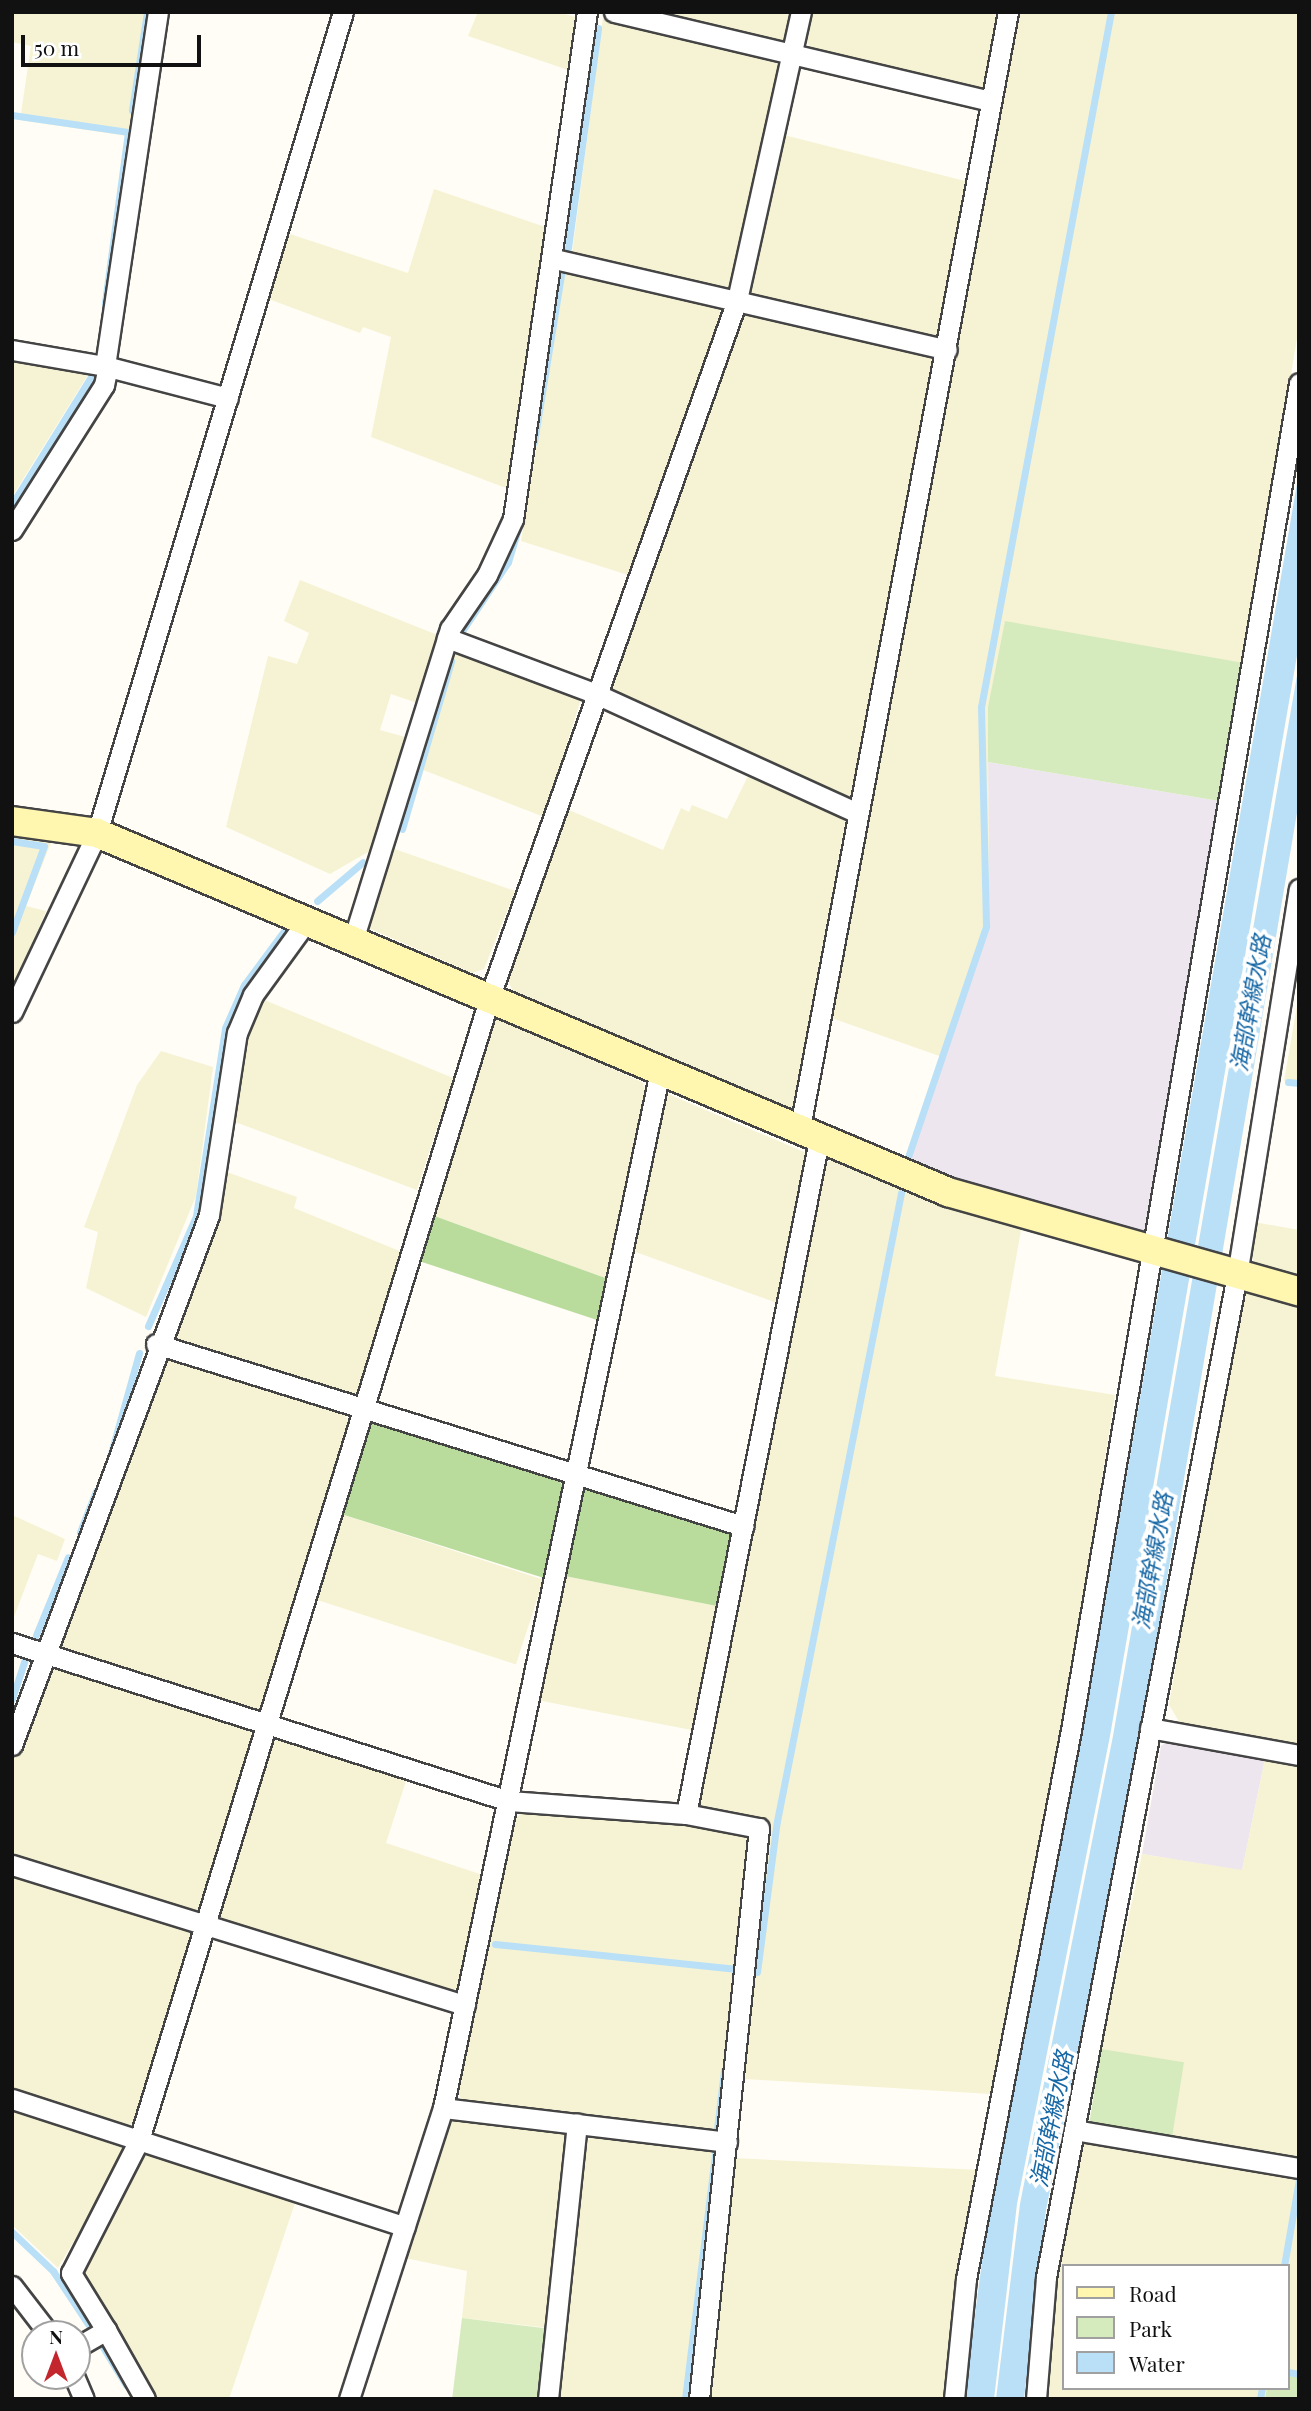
<!DOCTYPE html>
<html>
<head>
<meta charset="utf-8">
<style>
	body { margin:0 }
	#map { position:relative; width:1311px; height:2411px; overflow:hidden; background:#fffdf5; font-family:"Playfair Display","Noto Sans JP",serif }
	div>[style] { position:absolute }
	[style*='--x'] { left:calc(var(--x)*1px); top:calc(var(--y)*1px); width:calc(var(--w)*1px); rotate:calc(var(--a)*1deg) }
	.industrial>* { inset:0; background:#eee6ef }
	.farmland>* { inset:0; background:#f6f3d4; transform-origin:0 0 }
	.green>* { inset:0; background:#d5ebbd; transform-origin:0 0 }
	.forest>* { inset:0; background:#b9dc9c }
	.water>* { inset:0; background:#b9e0f7 }
	.stream>* { height:7px; margin:-3.5px; padding:0 3.5px; transform-origin:3.5px; border-radius:3.5px; background:#b9e0f7 }
	.roads { filter:drop-shadow(2px 0 #444) drop-shadow(-2px 0 #444) drop-shadow(0 2px #444) drop-shadow(0 -2px #444) }
	.street>* { height:19px; margin:-9.5px; padding:0 9.5px; transform-origin:9.5px; border-radius:9.5px; background:#fff }
	.secondary>* { height:28px; margin:-14px; padding:0 14px; transform-origin:14px; border-radius:14px; background:#fff6b0 }
	span { translate:-50% -50%; white-space:nowrap; text-align:center; line-height:1.15; -webkit-text-stroke:7px #fff; paint-order:stroke }
	.water-label { font-size:23px; color:#1768a6; font-style:italic }
	.frame { position:absolute; inset:0; border:14px solid #111; pointer-events:none }
	.legend { position:absolute; left:1062px; top:2264px; width:228px; height:126px; box-sizing:border-box; background:#fff; border:2px solid #a0a0a0; margin:0; padding:9px 12px; list-style:none; font-size:21px; color:#111 }
	.legend li { display:flex; align-items:center; gap:14px; height:35px }
	.legend b { width:35px; border:2px solid #a0a0a0 }
	.north { position:absolute; left:21px; top:2320px; width:70px; height:70px; box-sizing:border-box; background:#fff; border:2px solid #a0a0a0; border-radius:50%; rotate:0deg; font-size:19px; font-weight:700; line-height:28px; text-align:center; color:#111 }
	.north::after { content:''; display:block; margin:auto; width:24px; height:32px; background:#c4262e; clip-path:polygon(50% 0,100% 100%,50% 72%,0 100%) }
	.scale { position:absolute; left:21px; top:35px; width:180px; height:32px; box-sizing:border-box; border:4px solid #111; border-top:0; padding-left:9px; font-size:21px; line-height:24px; white-space:nowrap; color:#111; -webkit-text-stroke:5px #fff; paint-order:stroke }
</style>
</head>
<body>
<div id="map">
	<div class="industrial">
		<i style="clip-path:polygon(988px 762px,1219px 801px,1149px 1229px,1138px 1238px,1054px 1217px,909px 1163px,989px 927px)"></i>
		<i style="clip-path:polygon(1170px 1740px,1265px 1759px,1242px 1871px,1142px 1854px,1161px 1746px)"></i>
	</div>
	<div class="farmland">
		<i style="clip-path:polygon(12px 12px,154px 12px,134px 137px,20px 120px,31px 46px,12px 42px)"></i>
		<i style="clip-path:polygon(478px 12px,559px 12px,581px 19px,574px 72px,468px 36px)"></i>
		<i style="clip-path:polygon(643px 12px,792px 12px,783px 42px)"></i>
		<i style="clip-path:polygon(813px 12px,1003px 12px,990px 87px,980px 93px,816px 55px,807px 42px)"></i>
		<i style="clip-path:polygon(1019px 12px,1299px 12px,1299px 326px,1244px 663px,988px 707px,989px 927px,945px 1058px,826px 1016px)"></i>
		<i style="clip-path:polygon(603px 17px,772px 57px,780px 69px,734px 286px,723px 292px,572px 254px)"></i>
		<i style="clip-path:polygon(784px 135px,969px 182px,943px 335px,932px 341px,755px 300px,748px 290px)"></i>
		<i style="clip-path:polygon(434px 189px,551px 229px,511px 490px,371px 437px,391px 337px,363px 327px,360px 333px,266px 298px,287px 233px,408px 273px)"></i>
		<i style="clip-path:polygon(566px 268px,716px 304px,723px 317px,628px 575px,521px 541px)"></i>
		<i style="clip-path:polygon(751px 313px,929px 356px,937px 368px,854px 795px,842px 801px,606px 690px,740px 318px)"></i>
		<i style="clip-path:polygon(12px 359px,91px 370px,12px 497px)"></i>
		<i style="clip-path:polygon(300px 580px,440px 636px,420px 704px,391px 694px,380px 730px,409px 738px,375px 848px,330px 874px,226px 827px,268px 656px,297px 664px,309px 633px,284px 621px)"></i>
		<i style="clip-path:polygon(453px 649px,575px 693px,580px 702px,544px 817px,413px 766px)"></i>
		<i style="clip-path:polygon(750px 772px,839px 813px,845px 823px,792px 1111px,778px 1114px,514px 994px,507px 978px,569px 810px,663px 850px,681px 808px,689px 812px,692px 805px,727px 819px)"></i>
		<i style="clip-path:polygon(12px 834px,52px 840px,26px 906px,46px 911px,12px 990px)"></i>
		<i style="clip-path:polygon(386px 846px,515px 891px,484px 969px,472px 973px,364px 926px)"></i>
		<i style="clip-path:polygon(1299px 994px,1299px 1084px,1284px 1081px)"></i>
		<i style="clip-path:polygon(262px 999px,453px 1078px,417px 1190px,227px 1119px,245px 1031px)"></i>
		<i style="clip-path:polygon(499px 1018px,642px 1082px,648px 1096px,608px 1279px,429px 1214px,488px 1023px)"></i>
		<i style="clip-path:polygon(161px 1051px,213px 1067px,196px 1196px,146px 1317px,86px 1288px,98px 1232px,84px 1227px,137px 1085px)"></i>
		<i style="clip-path:polygon(668px 1094px,804px 1152px,810px 1161px,780px 1304px,630px 1250px,662px 1096px)"></i>
		<i style="clip-path:polygon(833px 1160px,1022px 1225px,995px 1376px,1115px 1395px,1063px 1727px,991px 2094px,745px 2079px,767px 1826px,759px 1818px,694px 1808px,824px 1163px)"></i>
		<i style="clip-path:polygon(224px 1171px,297px 1197px,294px 1208px,402px 1252px,360px 1393px,351px 1400px,167px 1339px)"></i>
		<i style="clip-path:polygon(1254px 1222px,1299px 1230px,1299px 1276px,1255px 1264px,1248px 1246px)"></i>
		<i style="clip-path:polygon(1247px 1290px,1299px 1301px,1299px 1745px,1180px 1723px,1169px 1705px,1223px 1389px)"></i>
		<i style="clip-path:polygon(166px 1355px,343px 1412px,349px 1423px,263px 1712px,254px 1716px,55px 1648px,129px 1460px,158px 1361px)"></i>
		<i style="left:338px;top:1513px;width:216px;height:89px;rotate:18deg"></i>
		<i style="clip-path:polygon(12px 1515px,65px 1539px,57px 1561px,38px 1554px,12px 1622px)"></i>
		<i style="left:565px;top:1576px;width:155px;height:127px;rotate:11deg"></i>
		<i style="clip-path:polygon(54px 1666px,250px 1731px,254px 1740px,204px 1911px,192px 1915px,12px 1858px,12px 1764px)"></i>
		<i style="clip-path:polygon(280px 1740px,406px 1781px,386px 1843px,483px 1875px,461px 1986px,448px 1993px,221px 1923px,215px 1915px,268px 1743px)"></i>
		<i style="clip-path:polygon(1265px 1759px,1299px 1764px,1299px 2161px,1171px 2139px,1101px 2049px,1142px 1854px,1242px 1870px)"></i>
		<i style="clip-path:polygon(523px 1812px,738px 1826px,750px 1832px,723px 2127px,713px 2133px,463px 2102px,457px 2091px,515px 1819px)"></i>
		<i style="clip-path:polygon(12px 1872px,188px 1926px,195px 1936px,134px 2123px,121px 2129px,12px 2092px)"></i>
		<i style="clip-path:polygon(12px 2105px,121px 2140px,128px 2149px,58px 2268px,12px 2225px)"></i>
		<i style="clip-path:polygon(459px 2116px,570px 2135px,549px 2328px,462px 2318px,467px 2271px,405px 2258px,448px 2123px)"></i>
		<i style="clip-path:polygon(596px 2132px,713px 2148px,719px 2156px,691px 2399px,557px 2399px,584px 2145px)"></i>
		<i style="clip-path:polygon(1094px 2139px,1299px 2174px,1299px 2376px,1288px 2374px,1288px 2266px,1064px 2266px,1064px 2388px,1267px 2388px,1265px 2399px,1048px 2399px,1056px 2278px,1080px 2143px)"></i>
		<i style="clip-path:polygon(150px 2152px,296px 2200px,229px 2399px,154px 2399px,82px 2275px,82px 2257px,138px 2158px)"></i>
		<i style="clip-path:polygon(733px 2158px,980px 2170px,946px 2399px,707px 2399px)"></i>
	</div>
	<div class="green">
		<i style="clip-path:polygon(1005px 621px,1244px 663px,1219px 801px,988px 762px,988px 707px)"></i>
		<i style="left:1101px;top:2049px;width:84px;height:77px;rotate:9deg"></i>
		<i style="left:462px;top:2318px;width:88px;height:81px;rotate:7deg"></i>
		<i style="clip-path:polygon(1288px 2374px,1299px 2376px,1299px 2399px,1265px 2399px,1267px 2388px,1288px 2388px)"></i>
	</div>
	<div class="forest">
		<i style="clip-path:polygon(429px 1214px,608px 1279px,600px 1321px,413px 1259px)"></i>
		<i style="clip-path:polygon(374px 1420px,557px 1476px,563px 1487px,544px 1578px,338px 1513px,364px 1422px)"></i>
		<i style="clip-path:polygon(590px 1487px,727px 1528px,731px 1539px,717px 1606px,565px 1576px,580px 1491px)"></i>
	</div>
	<div class="water">
		<i style="clip-path:polygon(1299px 472px,1299px 644px,1110px 1736px,1017px 2204px,994px 2399px,964px 2399px,990px 2201px,1083px 1730px)"></i>
		<i style="clip-path:polygon(1299px 664px,1299px 801px,1139px 1744px,1046px 2210px,1024px 2399px,996px 2399px,1020px 2204px,1113px 1736px)"></i>
	</div>
	<div class="stream">
		<i style="--x:132;--y:110;--w:99;--a:-81.3"></i>
		<i style="--x:12;--y:115;--w:117;--a:8.3"></i>
		<i style="--x:128;--y:132;--w:173;--a:97.7"></i>
		<i style="--x:568;--y:248;--w:222;--a:-82.2"></i>
		<i style="--x:534;--y:442;--w:174;--a:-80.8"></i>
		<i style="--x:12;--y:504;--w:155;--a:-58.2"></i>
		<i style="--x:462;--y:631;--w:83;--a:-56.3"></i>
		<i style="--x:508;--y:562;--w:45;--a:-73.2"></i>
		<i style="--x:402;--y:829;--w:175;--a:-73.7"></i>
		<i style="--x:12;--y:841;--w:32;--a:9"></i>
		<i style="--x:44;--y:846;--w:92;--a:110.4"></i>
		<i style="--x:317;--y:901;--w:60;--a:-40.3"></i>
		<i style="--x:1288;--y:1082;--w:11;--a:5"></i>
		<i style="--x:908;--y:1157;--w:244;--a:-71.3"></i>
		<i style="--x:986;--y:926;--w:219;--a:-91.3"></i>
		<i style="--x:981;--y:707;--w:707;--a:-79.41"></i>
		<i style="--x:148;--y:1326;--w:120;--a:-66.4"></i>
		<i style="--x:196;--y:1216;--w:190;--a:-81.2"></i>
		<i style="--x:225;--y:1028;--w:47;--a:-66.2"></i>
		<i style="--x:244;--y:985;--w:67;--a:-53.5"></i>
		<i style="--x:110;--y:1457;--w:108;--a:-74.4"></i>
		<i style="--x:80;--y:1532;--w:44;--a:-68.7"></i>
		<i style="--x:36;--y:1635;--w:84;--a:-67.7"></i>
		<i style="--x:12;--y:1699;--w:42;--a:-72"></i>
		<i style="--x:495;--y:1944;--w:241;--a:5.9"></i>
		<i style="--x:735;--y:1969;--w:6;--a:90"></i>
		<i style="--x:757;--y:1972;--w:152;--a:-82.5"></i>
		<i style="--x:777;--y:1821;--w:640;--a:-78.83"></i>
		<i style="--x:717;--y:2129;--w:59;--a:-83.2"></i>
		<i style="--x:12;--y:2232;--w:57;--a:43.6"></i>
		<i style="--x:53;--y:2271;--w:64;--a:56.6"></i>
		<i style="--x:1284;--y:2266;--w:88;--a:-80.2"></i>
		<i style="--x:101;--y:2344;--w:48;--a:58.6"></i>
		<i style="--x:1288;--y:2372;--w:11;--a:10"></i>
		<i style="--x:685;--y:2399;--w:247;--a:-83"></i>
		<i style="--x:1260;--y:2399;--w:11;--a:-80"></i>
	</div>
	<div class="roads">
		<div class="street">
			<i style="--x:614;--y:12;--w:387;--a:13.3"></i>
			<i style="--x:554;--y:259;--w:403;--a:13"></i>
			<i style="--x:12;--y:350;--w:94;--a:9.8"></i>
			<i style="--x:105;--y:366;--w:127;--a:14.6"></i>
			<i style="--x:105;--y:366;--w:358;--a:-81.5"></i>
			<i style="--x:12;--y:530;--w:172;--a:-57.6"></i>
			<i style="--x:104;--y:385;--w:19;--a:-78"></i>
			<i style="--x:447;--y:638;--w:157;--a:20.5"></i>
			<i style="--x:594;--y:693;--w:287;--a:24.5"></i>
			<i style="--x:354;--y:937;--w:323;--a:-72.7"></i>
			<i style="--x:450;--y:629;--w:65;--a:-55.6"></i>
			<i style="--x:487;--y:575;--w:62;--a:-65.1"></i>
			<i style="--x:513;--y:519;--w:512;--a:-81.7"></i>
			<i style="--x:12;--y:1012;--w:198;--a:-64.6"></i>
			<i style="--x:97;--y:833;--w:857;--a:-73.32"></i>
			<i style="--x:799;--y:1133;--w:1140;--a:-79.44"></i>
			<i style="--x:156;--y:1344;--w:615;--a:17.23"></i>
			<i style="--x:12;--y:1643;--w:522;--a:17.64"></i>
			<i style="--x:509;--y:1801;--w:177;--a:4.2"></i>
			<i style="--x:686;--y:1814;--w:74;--a:10.9"></i>
			<i style="--x:759;--y:1828;--w:574;--a:96"></i>
			<i style="--x:1150;--y:1728;--w:151;--a:10.3"></i>
			<i style="--x:12;--y:1745;--w:565;--a:-69.61"></i>
			<i style="--x:209;--y:1215;--w:184;--a:-81.3"></i>
			<i style="--x:237;--y:1033;--w:41;--a:-67.2"></i>
			<i style="--x:253;--y:995;--w:95;--a:-54"></i>
			<i style="--x:686;--y:1814;--w:687;--a:-78.84"></i>
			<i style="--x:12;--y:1865;--w:474;--a:17.2"></i>
			<i style="--x:12;--y:2099;--w:413;--a:18"></i>
			<i style="--x:443;--y:2108;--w:286;--a:6.8"></i>
			<i style="--x:1074;--y:2130;--w:228;--a:9.6"></i>
			<i style="--x:12;--y:2286;--w:61;--a:52.4"></i>
			<i style="--x:106;--y:2330;--w:79;--a:60.5"></i>
			<i style="--x:77;--y:2347;--w:34;--a:-30"></i>
			<i style="--x:106;--y:2330;--w:67;--a:-121.6"></i>
			<i style="--x:71;--y:2273;--w:149;--a:-62.9"></i>
			<i style="--x:139;--y:2140;--w:1197;--a:-72.94"></i>
			<i style="--x:490;--y:996;--w:739;--a:-70.46"></i>
			<i style="--x:737;--y:300;--w:295;--a:-77.5"></i>
			<i style="--x:74;--y:2376;--w:25;--a:67"></i>
			<i style="--x:349;--y:2399;--w:306;--a:-72.1"></i>
			<i style="--x:443;--y:2108;--w:1059;--a:-78.18"></i>
			<i style="--x:548;--y:2399;--w:277;--a:-84"></i>
			<i style="--x:954;--y:2399;--w:121;--a:-84.3"></i>
			<i style="--x:966;--y:2279;--w:559;--a:-79.17"></i>
			<i style="--x:1071;--y:1730;--w:1366;--a:-80.39"></i>
			<i style="--x:1036;--y:2399;--w:122;--a:-85.3"></i>
			<i style="--x:1046;--y:2277;--w:1020;--a:-79.21"></i>
			<i style="--x:1237;--y:1275;--w:391;--a:-80.9"></i>
		</div>
		<div class="secondary">
			<i style="--x:12;--y:821;--w:86;--a:8"></i>
			<i style="--x:97;--y:833;--w:924;--a:22.87"></i>
			<i style="--x:948;--y:1192;--w:365;--a:15.8"></i>
		</div>
	</div>
	<div class="water-label">
		<span style="left:1250px;top:1003px;rotate:-80deg">海部幹線水路</span>
		<span style="left:1152px;top:1561px;rotate:-80deg">海部幹線水路</span>
		<span style="left:1051px;top:2119px;rotate:-79deg">海部幹線水路</span>
	</div>
	<div class="frame"></div>
	<ul class="legend">
	<li><b style="height:9px;background:#fff6b0"></b>Road</li>
	<li><b style="height:19px;background:#d5ebbd"></b>Park</li>
	<li><b style="height:19px;background:#b9e0f7"></b>Water</li>
	</ul>
	<div class="north">N</div>
	<div class="scale">50 m</div>
</div>
</body>
</html>
